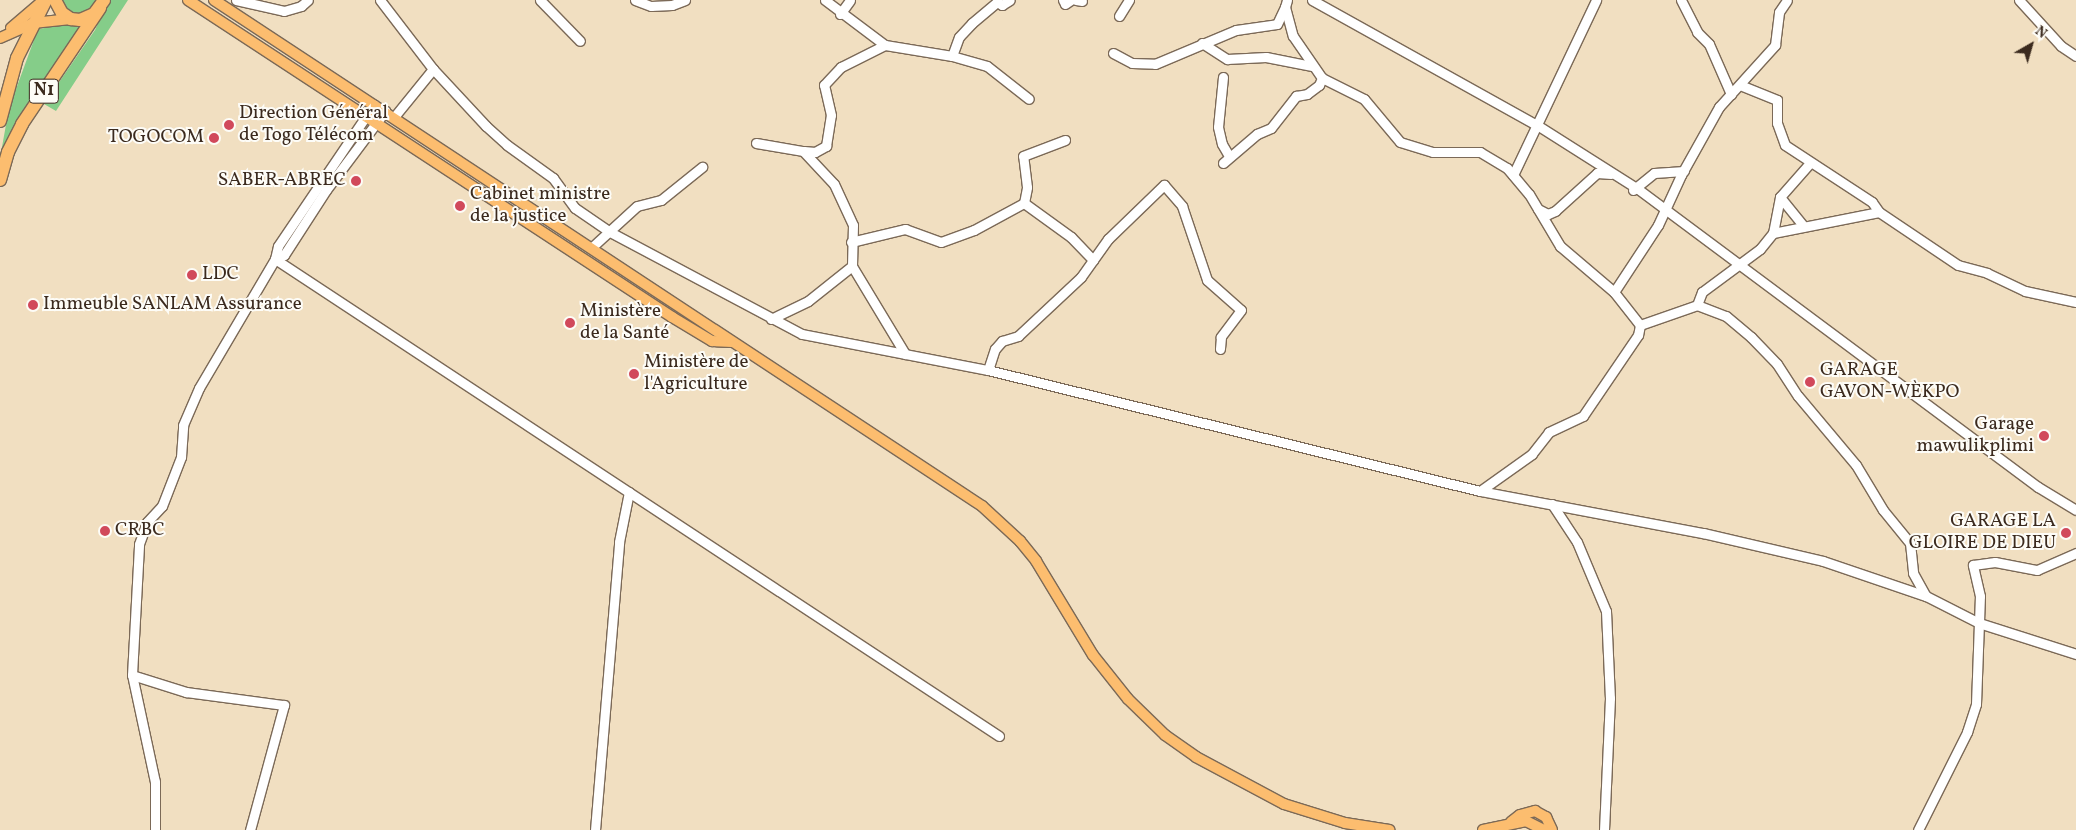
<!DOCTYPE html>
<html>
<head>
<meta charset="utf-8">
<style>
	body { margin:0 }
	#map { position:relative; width:2076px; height:830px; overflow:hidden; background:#f1dfc1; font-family:Vollkorn,serif }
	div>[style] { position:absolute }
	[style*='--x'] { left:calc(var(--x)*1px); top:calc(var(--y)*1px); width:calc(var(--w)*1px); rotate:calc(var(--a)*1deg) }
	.green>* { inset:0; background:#85cd89 }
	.roads { filter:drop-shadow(1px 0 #7b6957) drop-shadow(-1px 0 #7b6957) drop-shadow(0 1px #7b6957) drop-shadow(0 -1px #7b6957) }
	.minor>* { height:9px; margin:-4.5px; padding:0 4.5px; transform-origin:4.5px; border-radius:4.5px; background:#fff }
	.major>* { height:10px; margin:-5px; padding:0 5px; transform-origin:5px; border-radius:5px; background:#fcbd6f }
	.highway>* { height:12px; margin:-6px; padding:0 6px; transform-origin:6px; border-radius:6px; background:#fcbd6f }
	.dots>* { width:14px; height:14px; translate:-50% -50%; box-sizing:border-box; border:2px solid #fdfcf7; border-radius:50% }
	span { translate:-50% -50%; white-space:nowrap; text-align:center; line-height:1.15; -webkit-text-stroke:4px #fdfcf7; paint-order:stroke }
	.shield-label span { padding:1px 4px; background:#fdfcf7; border:1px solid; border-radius:4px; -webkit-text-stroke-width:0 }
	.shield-label { font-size:18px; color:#3b2a1e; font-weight:700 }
	.poi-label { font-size:19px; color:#3b2a1e }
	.left { translate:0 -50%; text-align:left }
	.right { translate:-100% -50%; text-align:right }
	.north { position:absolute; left:2006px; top:20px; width:50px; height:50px; -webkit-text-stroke:4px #fdfcf7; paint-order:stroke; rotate:38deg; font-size:14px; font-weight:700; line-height:20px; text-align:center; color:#3b2a1e }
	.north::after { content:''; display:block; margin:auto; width:18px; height:22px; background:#3b2a1e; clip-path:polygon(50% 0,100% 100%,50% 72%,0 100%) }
</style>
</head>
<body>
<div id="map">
	<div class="green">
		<i style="clip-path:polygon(60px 0,100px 0,80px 15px,67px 12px)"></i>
		<i style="clip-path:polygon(109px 0,128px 0,56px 111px,44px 104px,95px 30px)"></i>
		<i style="clip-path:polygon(84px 22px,20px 117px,0 158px,9px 108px,38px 29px)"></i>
	</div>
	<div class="roads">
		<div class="minor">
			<i style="--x:236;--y:0;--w:49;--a:12.9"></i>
			<i style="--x:284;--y:11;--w:18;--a:-16"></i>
			<i style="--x:301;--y:6;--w:9;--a:-41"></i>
			<i style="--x:380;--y:0;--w:87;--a:52.5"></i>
			<i style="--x:433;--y:69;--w:78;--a:47.1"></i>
			<i style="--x:486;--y:126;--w:28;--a:42"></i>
			<i style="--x:507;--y:145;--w:57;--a:35.7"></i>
			<i style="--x:553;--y:178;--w:37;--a:54"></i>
			<i style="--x:575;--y:208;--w:42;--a:34.4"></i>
			<i style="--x:610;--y:232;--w:217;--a:28"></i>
			<i style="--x:802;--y:334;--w:189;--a:11"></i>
			<i style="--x:988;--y:370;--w:507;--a:13.82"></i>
			<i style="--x:1480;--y:491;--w:227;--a:10.7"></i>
			<i style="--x:1703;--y:533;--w:123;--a:13.1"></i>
			<i style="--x:1823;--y:561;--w:109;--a:18.8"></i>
			<i style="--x:1926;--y:596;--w:59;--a:27"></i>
			<i style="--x:1979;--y:623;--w:102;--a:17.7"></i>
			<i style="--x:540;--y:0;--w:57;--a:45.7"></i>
			<i style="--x:635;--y:0;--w:17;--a:21"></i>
			<i style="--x:651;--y:6;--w:21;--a:-3"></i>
			<i style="--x:672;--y:5;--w:14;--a:-21"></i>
			<i style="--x:825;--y:0;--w:75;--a:36.9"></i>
			<i style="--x:885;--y:45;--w:68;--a:9.3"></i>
			<i style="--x:952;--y:56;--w:36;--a:16"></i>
			<i style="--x:987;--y:66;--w:53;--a:38.2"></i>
			<i style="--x:1063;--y:0;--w:4;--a:63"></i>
			<i style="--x:1065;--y:4;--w:7;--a:-34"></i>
			<i style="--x:1076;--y:0;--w:6;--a:9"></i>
			<i style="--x:1287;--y:0;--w:7;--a:106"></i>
			<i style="--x:1285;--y:7;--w:30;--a:75"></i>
			<i style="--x:1293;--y:36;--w:51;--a:55.4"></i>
			<i style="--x:1322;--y:78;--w:47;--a:26.6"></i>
			<i style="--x:1364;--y:99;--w:56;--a:50.1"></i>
			<i style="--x:1400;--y:142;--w:34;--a:17"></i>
			<i style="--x:1433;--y:152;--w:47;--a:0"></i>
			<i style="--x:1480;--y:152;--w:31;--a:31"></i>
			<i style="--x:1507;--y:168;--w:34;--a:50"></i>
			<i style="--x:1529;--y:194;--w:61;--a:59.2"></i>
			<i style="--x:1560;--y:246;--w:71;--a:40.4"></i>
			<i style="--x:1614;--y:292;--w:42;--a:51.8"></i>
			<i style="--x:1640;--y:325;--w:10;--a:101"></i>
			<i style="--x:1638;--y:335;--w:98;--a:124.2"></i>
			<i style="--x:1583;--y:416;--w:38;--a:155"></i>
			<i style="--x:1549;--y:432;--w:28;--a:128"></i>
			<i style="--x:1532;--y:454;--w:64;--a:144.6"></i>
			<i style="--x:1312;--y:0;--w:257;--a:29.1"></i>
			<i style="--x:1537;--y:125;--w:120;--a:32.4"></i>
			<i style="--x:1638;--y:189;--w:499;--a:36.7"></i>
			<i style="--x:2038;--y:487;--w:44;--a:31.2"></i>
			<i style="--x:1681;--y:0;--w:36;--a:63"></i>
			<i style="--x:1697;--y:32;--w:17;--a:45"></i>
			<i style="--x:1709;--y:44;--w:55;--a:66.3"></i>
			<i style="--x:2019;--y:0;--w:62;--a:47.6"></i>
			<i style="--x:2061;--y:46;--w:18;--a:34"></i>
			<i style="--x:840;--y:14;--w:17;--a:-54"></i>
			<i style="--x:1119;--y:16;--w:19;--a:-58"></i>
			<i style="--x:1202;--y:43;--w:30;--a:33"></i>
			<i style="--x:1227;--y:59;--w:39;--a:-3"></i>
			<i style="--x:1266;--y:57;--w:47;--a:11.1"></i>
			<i style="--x:1113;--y:53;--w:21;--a:28"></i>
			<i style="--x:1132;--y:63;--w:23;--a:2"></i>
			<i style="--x:1155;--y:64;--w:88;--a:-22.8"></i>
			<i style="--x:1236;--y:30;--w:41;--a:-8.3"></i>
			<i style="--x:1277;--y:24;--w:19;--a:-65"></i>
			<i style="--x:952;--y:56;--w:20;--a:-70"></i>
			<i style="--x:959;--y:37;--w:19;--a:-47"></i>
			<i style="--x:972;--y:23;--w:33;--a:-40"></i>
			<i style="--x:997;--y:2;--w:6;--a:31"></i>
			<i style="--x:1002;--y:5;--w:9;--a:-32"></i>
			<i style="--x:1223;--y:77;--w:50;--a:95.7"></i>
			<i style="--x:1218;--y:127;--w:17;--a:77"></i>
			<i style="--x:1222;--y:144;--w:14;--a:60"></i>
			<i style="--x:1740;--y:85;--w:40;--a:22"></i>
			<i style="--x:1777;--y:100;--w:23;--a:90"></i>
			<i style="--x:1777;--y:123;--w:23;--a:70"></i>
			<i style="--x:1785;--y:145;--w:104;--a:33.2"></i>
			<i style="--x:1872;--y:202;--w:12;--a:55"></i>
			<i style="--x:394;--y:117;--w:62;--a:-50.9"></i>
			<i style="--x:756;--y:143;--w:48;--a:9.7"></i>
			<i style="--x:803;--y:151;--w:45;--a:46.8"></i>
			<i style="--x:834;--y:184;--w:45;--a:65.1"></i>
			<i style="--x:853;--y:225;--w:41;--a:91.4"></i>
			<i style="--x:852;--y:266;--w:103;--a:58.9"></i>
			<i style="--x:804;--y:151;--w:11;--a:5"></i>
			<i style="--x:815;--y:152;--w:13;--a:-29"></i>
			<i style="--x:826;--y:146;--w:31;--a:-81"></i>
			<i style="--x:831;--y:115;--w:31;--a:-103"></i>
			<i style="--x:824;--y:85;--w:25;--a:-47"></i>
			<i style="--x:841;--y:67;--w:49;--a:-26.6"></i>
			<i style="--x:1223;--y:163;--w:45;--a:-40.5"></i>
			<i style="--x:1257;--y:134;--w:15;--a:-23"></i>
			<i style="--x:1271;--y:128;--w:41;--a:-52"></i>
			<i style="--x:1296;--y:96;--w:11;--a:-10"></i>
			<i style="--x:1307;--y:94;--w:15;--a:-37"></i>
			<i style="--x:1319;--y:85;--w:8;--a:-67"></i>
			<i style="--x:1513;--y:175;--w:194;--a:-64.6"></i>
			<i style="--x:1633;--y:190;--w:27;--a:-39"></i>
			<i style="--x:1654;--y:173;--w:30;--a:-4"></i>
			<i style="--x:1780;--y:197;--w:38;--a:51"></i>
			<i style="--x:1024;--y:203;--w:58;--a:35.9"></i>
			<i style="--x:1071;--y:237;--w:32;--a:46"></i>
			<i style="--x:1538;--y:209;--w:11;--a:27"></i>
			<i style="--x:1548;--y:214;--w:8;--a:-23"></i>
			<i style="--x:1555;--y:211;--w:57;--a:-42.1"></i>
			<i style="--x:1597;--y:173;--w:14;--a:4"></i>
			<i style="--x:1773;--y:233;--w:37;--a:-79"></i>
			<i style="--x:1780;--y:197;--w:44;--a:-48.7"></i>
			<i style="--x:851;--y:242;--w:56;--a:-13.5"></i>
			<i style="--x:905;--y:229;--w:38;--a:20"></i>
			<i style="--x:941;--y:242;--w:35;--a:-20"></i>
			<i style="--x:974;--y:230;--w:57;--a:-28.4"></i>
			<i style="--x:1024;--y:203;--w:16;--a:-79"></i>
			<i style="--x:1027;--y:187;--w:31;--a:-97"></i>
			<i style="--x:1023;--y:156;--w:45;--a:-20.9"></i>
			<i style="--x:591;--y:248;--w:62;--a:-42.4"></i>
			<i style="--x:637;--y:206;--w:25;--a:-14"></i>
			<i style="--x:661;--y:200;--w:53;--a:-38.8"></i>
			<i style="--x:275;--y:259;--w:867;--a:33.38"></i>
			<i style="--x:275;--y:259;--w:10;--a:-24"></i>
			<i style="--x:284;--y:255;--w:77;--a:-57.1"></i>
			<i style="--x:326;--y:190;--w:99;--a:-53.2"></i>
			<i style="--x:1614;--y:292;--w:80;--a:-56.7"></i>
			<i style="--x:1658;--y:225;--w:55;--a:-65.3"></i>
			<i style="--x:1681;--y:175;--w:78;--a:-60.8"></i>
			<i style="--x:1719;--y:107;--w:84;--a:-47.9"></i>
			<i style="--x:1775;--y:45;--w:33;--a:-83"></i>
			<i style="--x:1779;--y:12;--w:14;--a:-56"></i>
			<i style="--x:1697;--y:305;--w:14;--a:-69"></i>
			<i style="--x:1702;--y:292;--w:72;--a:-36.6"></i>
			<i style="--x:1760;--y:249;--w:21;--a:-51"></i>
			<i style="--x:1773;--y:233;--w:108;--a:-11.2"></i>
			<i style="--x:1879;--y:212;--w:95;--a:33.9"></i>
			<i style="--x:1958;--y:265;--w:30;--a:15"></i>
			<i style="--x:1987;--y:273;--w:42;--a:25.3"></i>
			<i style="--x:2025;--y:291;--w:52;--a:12.2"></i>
			<i style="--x:771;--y:319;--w:41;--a:-25.9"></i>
			<i style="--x:808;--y:301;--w:56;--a:-38.5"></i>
			<i style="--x:1640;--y:325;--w:60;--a:-19.3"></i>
			<i style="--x:1697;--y:305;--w:31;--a:21"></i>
			<i style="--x:1726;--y:316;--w:33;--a:40"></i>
			<i style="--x:1751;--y:337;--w:37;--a:46"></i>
			<i style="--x:1777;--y:364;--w:38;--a:57"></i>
			<i style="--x:1798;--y:396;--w:90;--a:50"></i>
			<i style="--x:1856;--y:465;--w:52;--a:59"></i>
			<i style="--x:1883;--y:510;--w:43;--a:50.7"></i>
			<i style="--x:1910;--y:543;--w:30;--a:84"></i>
			<i style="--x:1913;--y:573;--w:26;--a:61"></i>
			<i style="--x:988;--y:370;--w:22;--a:-72"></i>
			<i style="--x:995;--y:349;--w:11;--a:-49"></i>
			<i style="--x:1002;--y:341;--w:17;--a:-17"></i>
			<i style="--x:1018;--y:336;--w:86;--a:-43.1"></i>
			<i style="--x:1081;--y:277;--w:47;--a:-54.6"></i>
			<i style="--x:1108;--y:239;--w:78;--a:-44"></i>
			<i style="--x:1164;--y:185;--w:28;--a:49"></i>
			<i style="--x:1182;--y:206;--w:78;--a:71.3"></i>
			<i style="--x:1207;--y:280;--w:45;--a:41.4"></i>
			<i style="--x:1241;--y:310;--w:34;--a:127"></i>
			<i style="--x:1221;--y:337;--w:12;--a:95"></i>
			<i style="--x:1552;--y:504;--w:45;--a:56.7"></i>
			<i style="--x:1577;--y:542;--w:75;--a:67.2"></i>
			<i style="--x:1606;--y:611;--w:87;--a:87.4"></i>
			<i style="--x:1610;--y:698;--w:132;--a:92.6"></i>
			<i style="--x:132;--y:675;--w:57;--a:17.5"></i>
			<i style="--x:186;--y:692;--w:99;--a:7.6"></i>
			<i style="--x:284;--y:705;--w:130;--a:105.2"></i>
			<i style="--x:155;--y:830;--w:48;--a:-90"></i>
			<i style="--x:155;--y:782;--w:109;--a:-102.1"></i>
			<i style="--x:132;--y:675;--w:131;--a:-86.9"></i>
			<i style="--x:139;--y:544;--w:23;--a:-70"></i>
			<i style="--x:147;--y:522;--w:22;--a:-47"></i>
			<i style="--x:162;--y:506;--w:53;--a:-68.8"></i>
			<i style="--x:181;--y:457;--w:32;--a:-86"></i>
			<i style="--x:183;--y:425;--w:40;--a:-66.6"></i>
			<i style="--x:199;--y:388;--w:150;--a:-59.5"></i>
			<i style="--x:275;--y:259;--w:13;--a:-77"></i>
			<i style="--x:278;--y:246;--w:171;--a:-55.9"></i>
			<i style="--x:595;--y:830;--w:289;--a:-85.2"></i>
			<i style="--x:619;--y:542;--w:51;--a:-78.7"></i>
			<i style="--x:1918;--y:830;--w:110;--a:-63.4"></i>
			<i style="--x:1967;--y:732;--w:29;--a:-72"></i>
			<i style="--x:1976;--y:704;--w:108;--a:-87.9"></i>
			<i style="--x:1980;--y:596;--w:32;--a:-103"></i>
			<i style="--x:1973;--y:565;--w:22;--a:-8"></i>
			<i style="--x:1995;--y:562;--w:43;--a:10.8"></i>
			<i style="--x:2037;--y:570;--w:43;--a:-23.6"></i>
		</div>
		<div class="major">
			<i style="--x:188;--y:0;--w:579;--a:33.22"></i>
			<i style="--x:672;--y:317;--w:47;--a:31"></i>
			<i style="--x:712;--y:341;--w:20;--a:3"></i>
			<i style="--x:214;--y:0;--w:920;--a:33.38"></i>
			<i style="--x:982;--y:506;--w:52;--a:42.6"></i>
			<i style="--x:1020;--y:541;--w:26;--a:51"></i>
			<i style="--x:1036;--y:561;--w:110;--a:58.8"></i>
			<i style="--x:1093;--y:655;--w:56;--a:51.5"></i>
			<i style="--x:1128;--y:699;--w:52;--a:44.2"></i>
			<i style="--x:1165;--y:735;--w:38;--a:35"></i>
			<i style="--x:1196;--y:757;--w:100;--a:28.1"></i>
			<i style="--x:1284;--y:804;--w:64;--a:17.3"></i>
			<i style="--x:1345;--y:823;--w:45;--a:9"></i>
			<i style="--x:11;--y:28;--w:43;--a:-40.3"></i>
			<i style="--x:0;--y:38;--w:36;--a:-24"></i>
			<i style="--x:33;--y:23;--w:38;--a:-6"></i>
			<i style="--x:1511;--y:822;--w:11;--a:-38"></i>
			<i style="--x:1520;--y:815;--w:16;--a:-15"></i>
			<i style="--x:1535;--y:811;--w:13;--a:29"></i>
			<i style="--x:1546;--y:817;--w:14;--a:65"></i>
			<i style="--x:1483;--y:830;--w:44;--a:-11.8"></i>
			<i style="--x:1526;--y:821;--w:20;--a:27"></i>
		</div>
		<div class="highway">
			<i style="--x:55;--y:0;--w:15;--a:62"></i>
			<i style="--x:62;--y:13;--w:11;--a:34"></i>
			<i style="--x:71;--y:19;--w:9;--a:6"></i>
			<i style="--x:80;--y:20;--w:15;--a:-23"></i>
			<i style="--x:94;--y:14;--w:17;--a:-54"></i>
			<i style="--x:0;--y:121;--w:65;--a:-74.9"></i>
			<i style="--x:17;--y:58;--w:65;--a:-63.4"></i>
			<i style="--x:0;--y:180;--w:29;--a:-74"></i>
			<i style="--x:8;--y:152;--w:31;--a:-63"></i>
			<i style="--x:22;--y:124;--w:140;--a:-56.1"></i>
		</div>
	</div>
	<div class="dots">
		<i style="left:229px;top:125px;background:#d1495b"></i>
		<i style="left:214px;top:138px;background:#d1495b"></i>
		<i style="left:356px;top:181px;background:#d1495b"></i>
		<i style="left:460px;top:206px;background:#d1495b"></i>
		<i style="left:192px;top:275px;background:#d1495b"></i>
		<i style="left:33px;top:305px;background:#d1495b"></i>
		<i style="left:570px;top:323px;background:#d1495b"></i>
		<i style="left:634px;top:374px;background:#d1495b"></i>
		<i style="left:1810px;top:382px;background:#d1495b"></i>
		<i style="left:2044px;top:436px;background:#d1495b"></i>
		<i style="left:105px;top:531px;background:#d1495b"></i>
		<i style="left:2066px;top:533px;background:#d1495b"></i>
	</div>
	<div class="shield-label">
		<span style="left:44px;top:91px">N1</span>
	</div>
	<div class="poi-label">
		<span class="left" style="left:239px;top:125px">Direction Général<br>de Togo Télécom</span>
		<span class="right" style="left:204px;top:138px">TOGOCOM</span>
		<span class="right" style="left:346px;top:181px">SABER-ABREC</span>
		<span class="left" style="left:470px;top:206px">Cabinet ministre<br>de la justice</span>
		<span class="left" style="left:202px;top:275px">LDC</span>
		<span class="left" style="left:43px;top:305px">Immeuble SANLAM Assurance</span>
		<span class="left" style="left:580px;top:323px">Ministère<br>de la Santé</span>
		<span class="left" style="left:644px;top:374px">Ministère de<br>l'Agriculture</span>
		<span class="left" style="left:1820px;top:382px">GARAGE<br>GAVON-WÈKPO</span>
		<span class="right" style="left:2034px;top:436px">Garage<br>mawulikplimi</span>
		<span class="right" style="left:2056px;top:533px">GARAGE LA<br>GLOIRE DE DIEU</span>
		<span class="left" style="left:115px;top:531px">CRBC</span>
	</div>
	<div class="north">N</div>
</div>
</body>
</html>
